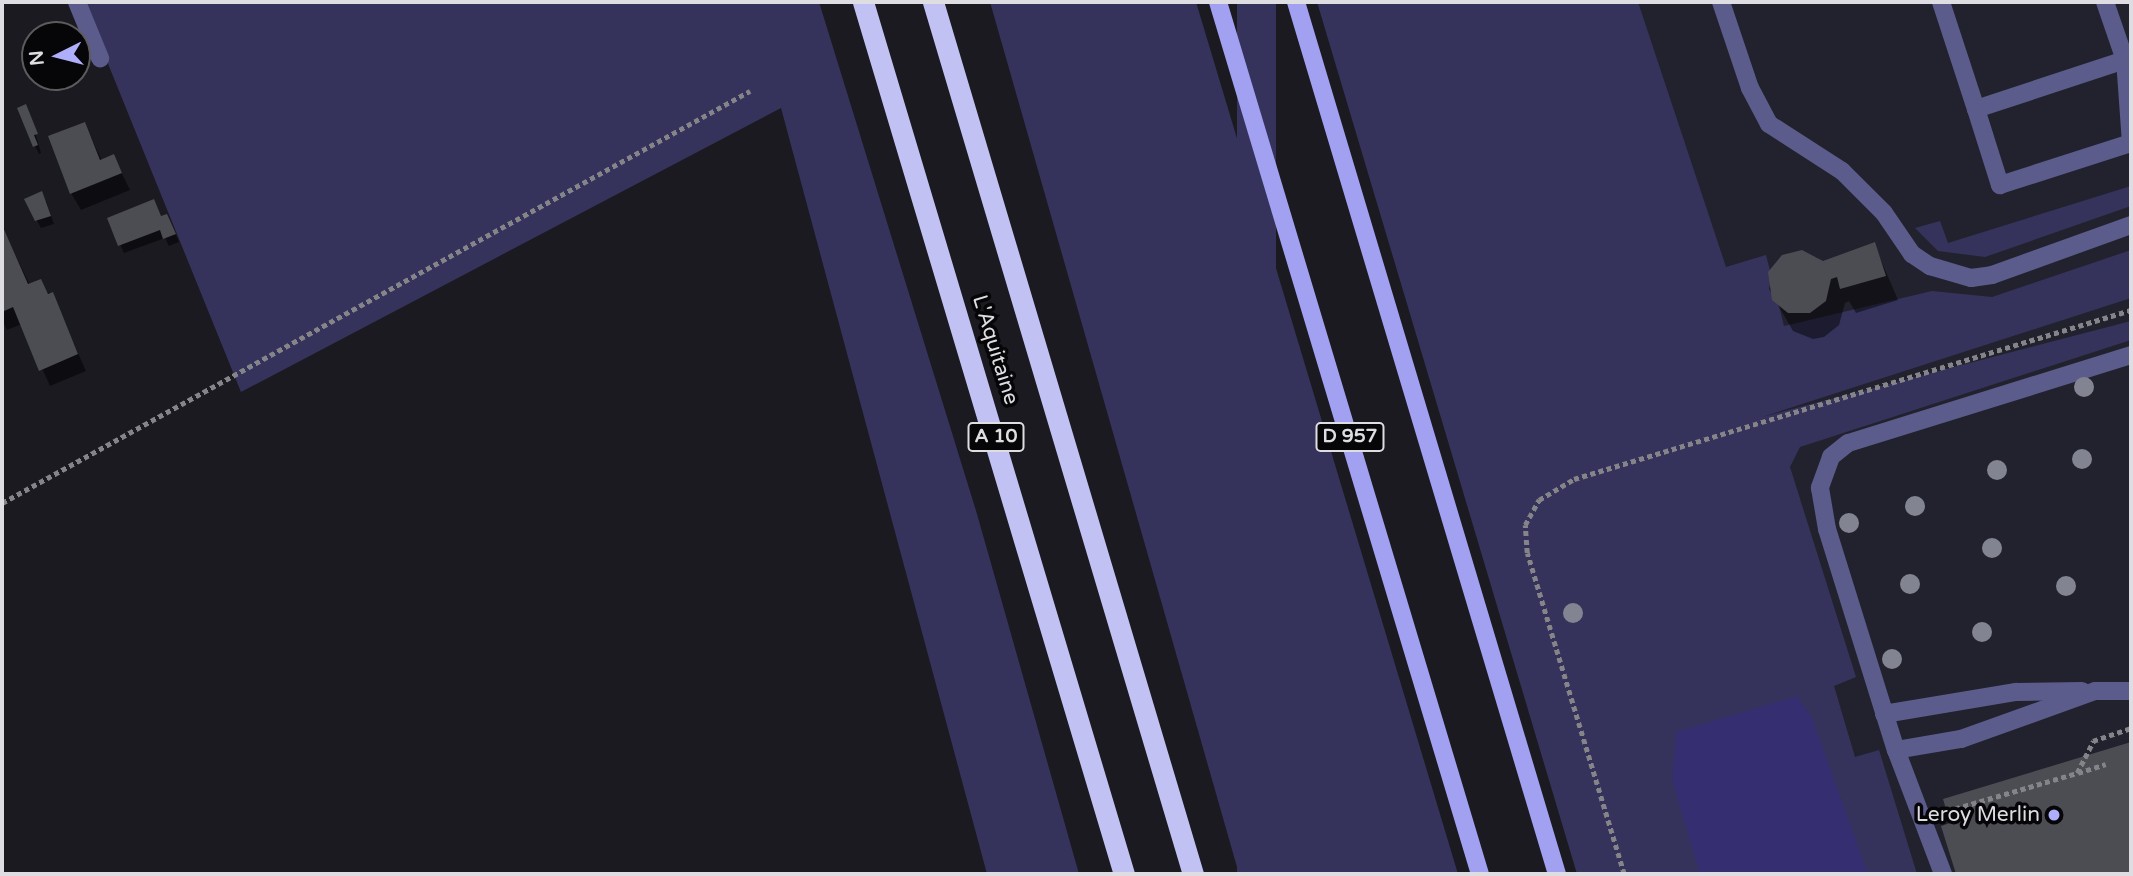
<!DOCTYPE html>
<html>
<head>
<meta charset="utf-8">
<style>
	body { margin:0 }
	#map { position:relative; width:2133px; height:876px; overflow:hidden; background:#1a1a20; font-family:"Varela Round",sans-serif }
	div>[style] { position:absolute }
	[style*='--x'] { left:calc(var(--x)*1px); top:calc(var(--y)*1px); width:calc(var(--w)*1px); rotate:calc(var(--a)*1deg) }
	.built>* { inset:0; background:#22222e }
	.green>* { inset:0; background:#35335b; transform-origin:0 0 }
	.water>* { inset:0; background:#352e70 }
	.shadow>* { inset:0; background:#0007 }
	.building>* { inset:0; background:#4c4c53 }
	.path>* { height:4.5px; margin-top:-2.25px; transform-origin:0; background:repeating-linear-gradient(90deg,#848489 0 5px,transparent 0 8.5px) }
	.minor>* { height:18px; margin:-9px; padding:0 9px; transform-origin:9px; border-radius:9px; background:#5c5c8c }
	.major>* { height:18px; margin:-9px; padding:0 9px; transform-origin:9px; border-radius:9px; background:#a1a0f1 }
	.highway>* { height:21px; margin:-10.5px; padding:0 10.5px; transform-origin:10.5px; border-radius:10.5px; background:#c1c2f3 }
	.trees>* { width:20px; height:20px; margin:-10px; border-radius:50%; background:#838491 }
	.dots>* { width:19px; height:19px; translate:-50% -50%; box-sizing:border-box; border:4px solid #060608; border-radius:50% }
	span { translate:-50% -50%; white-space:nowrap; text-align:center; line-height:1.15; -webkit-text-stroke:7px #060608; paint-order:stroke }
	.shield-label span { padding:2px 5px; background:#060608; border:2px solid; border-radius:5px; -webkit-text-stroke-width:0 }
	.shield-label { font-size:19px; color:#dedee2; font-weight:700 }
	.street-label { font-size:21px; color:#dedee2 }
	.poi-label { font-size:21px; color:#dedee2 }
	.right { translate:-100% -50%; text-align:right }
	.frame { position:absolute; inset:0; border:4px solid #dedee2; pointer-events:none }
	.north { position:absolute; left:21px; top:21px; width:70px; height:70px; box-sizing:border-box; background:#060608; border:2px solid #5c5c5f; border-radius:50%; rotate:264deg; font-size:19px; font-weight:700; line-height:28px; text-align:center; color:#dedee2 }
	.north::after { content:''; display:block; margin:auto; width:24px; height:32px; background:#aeaefa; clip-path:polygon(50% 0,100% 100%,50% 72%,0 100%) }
</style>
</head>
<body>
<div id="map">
	<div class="built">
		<i style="clip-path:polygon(1423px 2px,2131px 2px,2131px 874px,1700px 874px)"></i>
	</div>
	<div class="green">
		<i style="clip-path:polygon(83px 2px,819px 2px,977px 514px,1079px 874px,987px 874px,781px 108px,241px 392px)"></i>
		<i style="clip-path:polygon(990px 2px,1196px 2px,1458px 874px,1239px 874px)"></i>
		<i style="left:1237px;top:2px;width:39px;height:911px"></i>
		<i style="clip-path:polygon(1317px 2px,1638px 2px,1726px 267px,1766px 255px,1784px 326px,1932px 291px,1992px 297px,2131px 250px,2131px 298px,1762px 417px,2131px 321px,2131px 340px,1800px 447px,1790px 467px,1856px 677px,1834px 686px,1855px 757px,1879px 750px,1917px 874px,1577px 874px)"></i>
		<i style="clip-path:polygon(2131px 186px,2131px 206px,1985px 257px,1938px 251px,1915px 228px,1940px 221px,1948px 243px)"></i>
	</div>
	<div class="water">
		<i style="clip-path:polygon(1797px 696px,1812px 718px,1868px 874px,1700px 874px,1672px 780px,1676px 732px)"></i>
	</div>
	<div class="shadow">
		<i style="clip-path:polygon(30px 114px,41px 153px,39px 154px,35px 146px)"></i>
		<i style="clip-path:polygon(85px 124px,102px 161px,114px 157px,130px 190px,81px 210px,71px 193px)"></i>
		<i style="clip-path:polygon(26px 200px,46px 201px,54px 224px,41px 228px)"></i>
		<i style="clip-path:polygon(161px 217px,171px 223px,179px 242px,169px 246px,165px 238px,124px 253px,109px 219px)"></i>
		<i style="clip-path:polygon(2px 228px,30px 285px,52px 294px,86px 371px,50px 386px,22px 324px,7px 330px,2px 320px)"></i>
		<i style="clip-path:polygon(1874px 244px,1898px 300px,1856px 313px,1849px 301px,1845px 303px,1839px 325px,1824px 337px,1813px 339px,1793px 331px,1769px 289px,1773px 267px,1789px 254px,1816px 257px,1823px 263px)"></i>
		<i style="clip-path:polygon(2131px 744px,2131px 874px,1957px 874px,1943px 827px,1953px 824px,1946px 800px)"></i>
	</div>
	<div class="building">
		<i style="clip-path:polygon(26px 104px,38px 134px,34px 135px,38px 145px,33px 147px,17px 108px)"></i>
		<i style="clip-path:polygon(85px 122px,100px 160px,114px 154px,122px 173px,70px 194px,48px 136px)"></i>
		<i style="clip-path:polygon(42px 191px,51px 216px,35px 221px,24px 199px)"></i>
		<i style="clip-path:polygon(154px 199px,161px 216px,167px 214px,176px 234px,163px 239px,160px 230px,118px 246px,107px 218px)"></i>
		<i style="clip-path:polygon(2px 225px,28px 284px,41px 279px,48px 294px,53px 292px,78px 354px,39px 371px,13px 307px,2px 312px)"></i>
		<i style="clip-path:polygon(1875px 242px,1886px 276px,1840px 289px,1837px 277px,1831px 279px,1826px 301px,1810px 313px,1788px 313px,1772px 300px,1768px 272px,1782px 255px,1802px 250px,1823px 261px)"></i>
		<i style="clip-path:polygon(2131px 742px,2131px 874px,1956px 874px,1941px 826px,1950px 823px,1943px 799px)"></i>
	</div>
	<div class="path">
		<i style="--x:2;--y:503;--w:854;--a:-28.85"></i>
		<i style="--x:2078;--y:773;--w:29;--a:-18"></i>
		<i style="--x:1947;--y:811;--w:135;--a:-16.3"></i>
		<i style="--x:2077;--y:773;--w:36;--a:-63"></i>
		<i style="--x:2093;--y:741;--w:40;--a:-18.9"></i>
		<i style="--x:1624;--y:874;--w:335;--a:-106.8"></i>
		<i style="--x:1527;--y:553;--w:28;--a:-94"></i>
		<i style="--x:1525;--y:525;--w:29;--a:-61"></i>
		<i style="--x:1539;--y:500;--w:41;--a:-31"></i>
		<i style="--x:1574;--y:479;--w:582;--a:-16.88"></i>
	</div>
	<div class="minor">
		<i style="--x:77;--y:2;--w:61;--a:67.7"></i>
		<i style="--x:1721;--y:2;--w:91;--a:71.4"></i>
		<i style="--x:1750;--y:88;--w:41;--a:62.2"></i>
		<i style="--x:1769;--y:124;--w:87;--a:32.8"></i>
		<i style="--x:1842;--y:171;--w:59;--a:45"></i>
		<i style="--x:1884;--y:213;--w:50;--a:55.7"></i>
		<i style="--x:1912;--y:254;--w:22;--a:34"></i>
		<i style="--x:1930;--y:266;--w:43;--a:16.3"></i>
		<i style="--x:1971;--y:278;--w:21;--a:-8"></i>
		<i style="--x:1992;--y:275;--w:148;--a:-19.8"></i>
		<i style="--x:1941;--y:2;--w:113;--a:71.9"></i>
		<i style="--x:1976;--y:109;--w:163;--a:-18.2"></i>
		<i style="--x:1976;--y:109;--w:80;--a:72.5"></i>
		<i style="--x:2000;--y:185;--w:138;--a:-17.8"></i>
		<i style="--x:2131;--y:143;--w:83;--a:-94.1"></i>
		<i style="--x:2125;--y:60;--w:61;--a:-109"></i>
		<i style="--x:2131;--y:355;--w:296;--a:162.7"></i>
		<i style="--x:1848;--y:443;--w:22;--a:141"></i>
		<i style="--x:1831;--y:457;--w:33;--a:110"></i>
		<i style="--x:1820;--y:488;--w:42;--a:80.3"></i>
		<i style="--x:1827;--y:529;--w:232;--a:72.7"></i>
		<i style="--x:1896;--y:750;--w:66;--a:-9.6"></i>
		<i style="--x:1961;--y:739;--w:142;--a:-19.7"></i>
		<i style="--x:2095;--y:691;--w:36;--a:0"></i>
		<i style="--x:1884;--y:714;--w:134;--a:-9.5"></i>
		<i style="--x:2016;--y:692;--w:66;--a:-0.9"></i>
		<i style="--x:1896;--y:750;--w:133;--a:69.2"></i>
	</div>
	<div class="major">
		<i style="--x:1218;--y:2;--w:911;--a:73.28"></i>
		<i style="--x:1296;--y:2;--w:910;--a:73.34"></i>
	</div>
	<div class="highway">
		<i style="--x:863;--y:2;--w:910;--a:73.34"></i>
		<i style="--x:933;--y:2;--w:910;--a:73.4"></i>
	</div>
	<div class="trees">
		<i style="left:2084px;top:387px"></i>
		<i style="left:2082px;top:459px"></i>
		<i style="left:1997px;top:470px"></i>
		<i style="left:1915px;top:506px"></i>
		<i style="left:1849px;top:523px"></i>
		<i style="left:1992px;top:548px"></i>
		<i style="left:1910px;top:584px"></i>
		<i style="left:2066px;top:586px"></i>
		<i style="left:1573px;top:613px"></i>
		<i style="left:1982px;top:632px"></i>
		<i style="left:1892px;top:659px"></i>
	</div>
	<div class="dots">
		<i style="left:2054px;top:815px;background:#aeaefa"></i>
	</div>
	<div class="shield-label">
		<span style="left:996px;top:437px">A 10</span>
		<span style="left:1350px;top:437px">D 957</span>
	</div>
	<div class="street-label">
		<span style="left:995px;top:350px;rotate:73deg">L'Aquitaine</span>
	</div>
	<div class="poi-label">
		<span class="right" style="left:2040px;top:815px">Leroy Merlin</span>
	</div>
	<div class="frame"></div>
	<div class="north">N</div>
</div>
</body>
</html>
